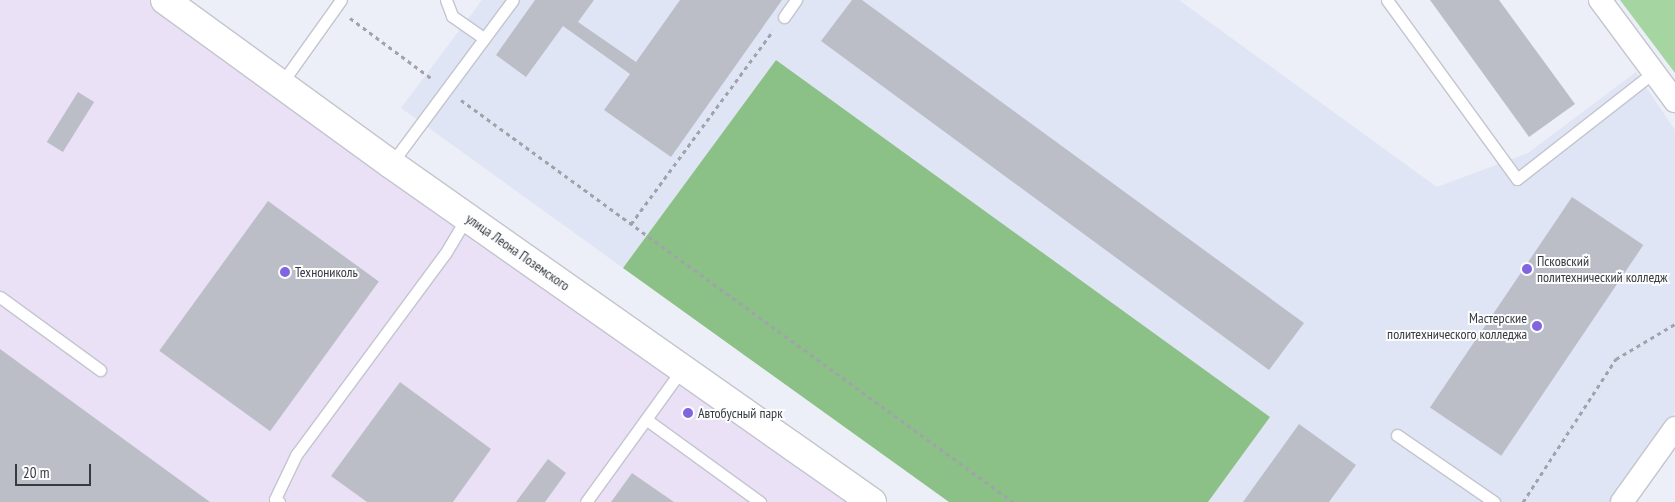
<!DOCTYPE html>
<html>
<head>
<meta charset="utf-8">
<style>
	body { margin:0 }
	#map { position:relative; width:1675px; height:502px; overflow:hidden; background:#eceff8; font-family:"PT Sans Narrow",sans-serif }
	div>[style] { position:absolute }
	[style*='--x'] { left:calc(var(--x)*1px); top:calc(var(--y)*1px); width:calc(var(--w)*1px); rotate:calc(var(--a)*1deg) }
	.industrial>* { inset:0; background:#ebe1f6 }
	.built>* { inset:0; background:#e0e5f5 }
	.green>* { inset:0; background:#a5d5a1 }
	.forest>* { inset:0; background:#8bc086 }
	.building>* { inset:0; background:#bbbec7; transform-origin:0 0 }
	.path>* { height:3px; margin-top:-1.5px; transform-origin:0; background:repeating-linear-gradient(90deg,#a1a3aa 0 4px,transparent 0 8px) }
	.roads { filter:drop-shadow(1px 0 #c3c5ce) drop-shadow(-1px 0 #c3c5ce) drop-shadow(0 1px #c3c5ce) drop-shadow(0 -1px #c3c5ce) }
	.lane>* { height:11px; margin:-5.5px; padding:0 5.5px; transform-origin:5.5px; border-radius:5.5px; background:#fff }
	.street>* { height:22px; margin:-11px; padding:0 11px; transform-origin:11px; border-radius:11px; background:#fff }
	.highway>* { height:28px; margin:-14px; padding:0 14px; transform-origin:14px; border-radius:14px; background:#fff }
	.dots>* { width:14px; height:14px; translate:-50% -50%; box-sizing:border-box; border:2px solid #fcfdff; border-radius:50% }
	span { translate:-50% -50%; white-space:nowrap; text-align:center; line-height:1.15; -webkit-text-stroke:4px #fcfdff; paint-order:stroke }
	.street-label { font-size:14px; color:#393a3e }
	.poi-label { font-size:14px; color:#393a3e }
	.left { translate:0 -50%; text-align:left }
	.right { translate:-100% -50%; text-align:right }
	.scale { position:absolute; left:15px; top:464px; width:76px; height:22px; box-sizing:border-box; border:2px solid #393a3e; border-top:0; padding-left:6px; font-size:15px; line-height:18px; white-space:nowrap; color:#393a3e; -webkit-text-stroke:4px #fcfdff; paint-order:stroke }
</style>
</head>
<body>
<div id="map">
	<div class="industrial">
		<i style="clip-path:polygon(0 0,154px 0,859px 502px,0 502px)"></i>
	</div>
	<div class="built">
		<i style="clip-path:polygon(482px 0,1179px 0,1437px 187px,1528px 153px,1636px 72px,1675px 130px,1675px 412px,1613px 502px,1208px 502px,1270px 417px,776px 60px,623px 268px,401px 108px)"></i>
	</div>
	<div class="green">
		<i style="clip-path:polygon(1620px 0,1675px 0,1675px 73px)"></i>
	</div>
	<div class="forest">
		<i style="clip-path:polygon(776px 60px,1270px 417px,1208px 502px,949px 502px,623px 268px)"></i>
	</div>
	<div class="building">
		<i style="clip-path:polygon(535px 0,594px 0,578px 22px,636px 62px,680px 0,782px 0,671px 157px,604px 110px,630px 74px,563px 26px,526px 77px,496px 55px)"></i>
		<i style="clip-path:polygon(852px 0,862px 0,1304px 323px,1269px 370px,821px 41px)"></i>
		<i style="clip-path:polygon(1430px 0,1499px 0,1575px 104px,1529px 137px)"></i>
		<i style="left:78px;top:92px;width:19px;height:59px;rotate:32deg"></i>
		<i style="left:1572px;top:197px;width:86px;height:254px;rotate:34deg"></i>
		<i style="left:268px;top:201px;width:137px;height:185px;rotate:36deg"></i>
		<i style="clip-path:polygon(0 349px,210px 502px,0 502px)"></i>
		<i style="clip-path:polygon(400px 382px,491px 449px,453px 502px,367px 502px,331px 476px)"></i>
		<i style="clip-path:polygon(1299px 424px,1356px 465px,1329px 502px,1243px 502px)"></i>
		<i style="clip-path:polygon(548px 459px,566px 473px,545px 502px,516px 502px)"></i>
		<i style="clip-path:polygon(632px 473px,674px 502px,611px 502px)"></i>
	</div>
	<div class="path">
		<i style="--x:350;--y:18;--w:102;--a:36.6"></i>
		<i style="--x:461;--y:100;--w:683;--a:36.06"></i>
		<i style="--x:631;--y:224;--w:240;--a:-53.7"></i>
		<i style="--x:1523;--y:502;--w:171;--a:-57"></i>
		<i style="--x:1616;--y:359;--w:69;--a:-30.7"></i>
	</div>
	<div class="roads">
		<div class="lane">
			<i style="--x:446;--y:0;--w:17;--a:69"></i>
			<i style="--x:452;--y:16;--w:39;--a:35"></i>
			<i style="--x:1387;--y:0;--w:221;--a:54"></i>
			<i style="--x:1517;--y:179;--w:174;--a:-38"></i>
			<i style="--x:784;--y:17;--w:21;--a:-55"></i>
			<i style="--x:281;--y:84;--w:103;--a:-54.5"></i>
			<i style="--x:391;--y:164;--w:204;--a:-53.4"></i>
			<i style="--x:0;--y:297;--w:124;--a:36.1"></i>
			<i style="--x:647;--y:420;--w:140;--a:36"></i>
			<i style="--x:1397;--y:435;--w:118;--a:34.6"></i>
			<i style="--x:279;--y:502;--w:5;--a:-143"></i>
			<i style="--x:275;--y:499;--w:49;--a:-64.5"></i>
			<i style="--x:296;--y:455;--w:250;--a:-53.5"></i>
			<i style="--x:445;--y:254;--w:43;--a:-59.3"></i>
			<i style="--x:586;--y:502;--w:165;--a:-54.1"></i>
		</div>
		<div class="street">
			<i style="--x:1600;--y:0;--w:126;--a:53.4"></i>
			<i style="--x:1622;--y:502;--w:91;--a:-54.4"></i>
		</div>
		<div class="highway">
			<i style="--x:165;--y:0;--w:279;--a:36"></i>
			<i style="--x:391;--y:164;--w:588;--a:35.1"></i>
		</div>
	</div>
	<div class="dots">
		<i style="left:1527px;top:269px;background:#8064e0"></i>
		<i style="left:285px;top:272px;background:#8064e0"></i>
		<i style="left:1537px;top:326px;background:#8064e0"></i>
		<i style="left:688px;top:413px;background:#8064e0"></i>
	</div>
	<div class="street-label">
		<span style="left:518px;top:252px;rotate:35deg">улица Леона Поземского</span>
	</div>
	<div class="poi-label">
		<span class="left" style="left:1537px;top:269px">Псковский<br>политехнический колледж</span>
		<span class="left" style="left:295px;top:272px">Технониколь</span>
		<span class="right" style="left:1527px;top:326px">Мастерские<br>политехнического колледжа</span>
		<span class="left" style="left:698px;top:413px">Автобусный парк</span>
	</div>
	<div class="scale">20 m</div>
</div>
</body>
</html>
